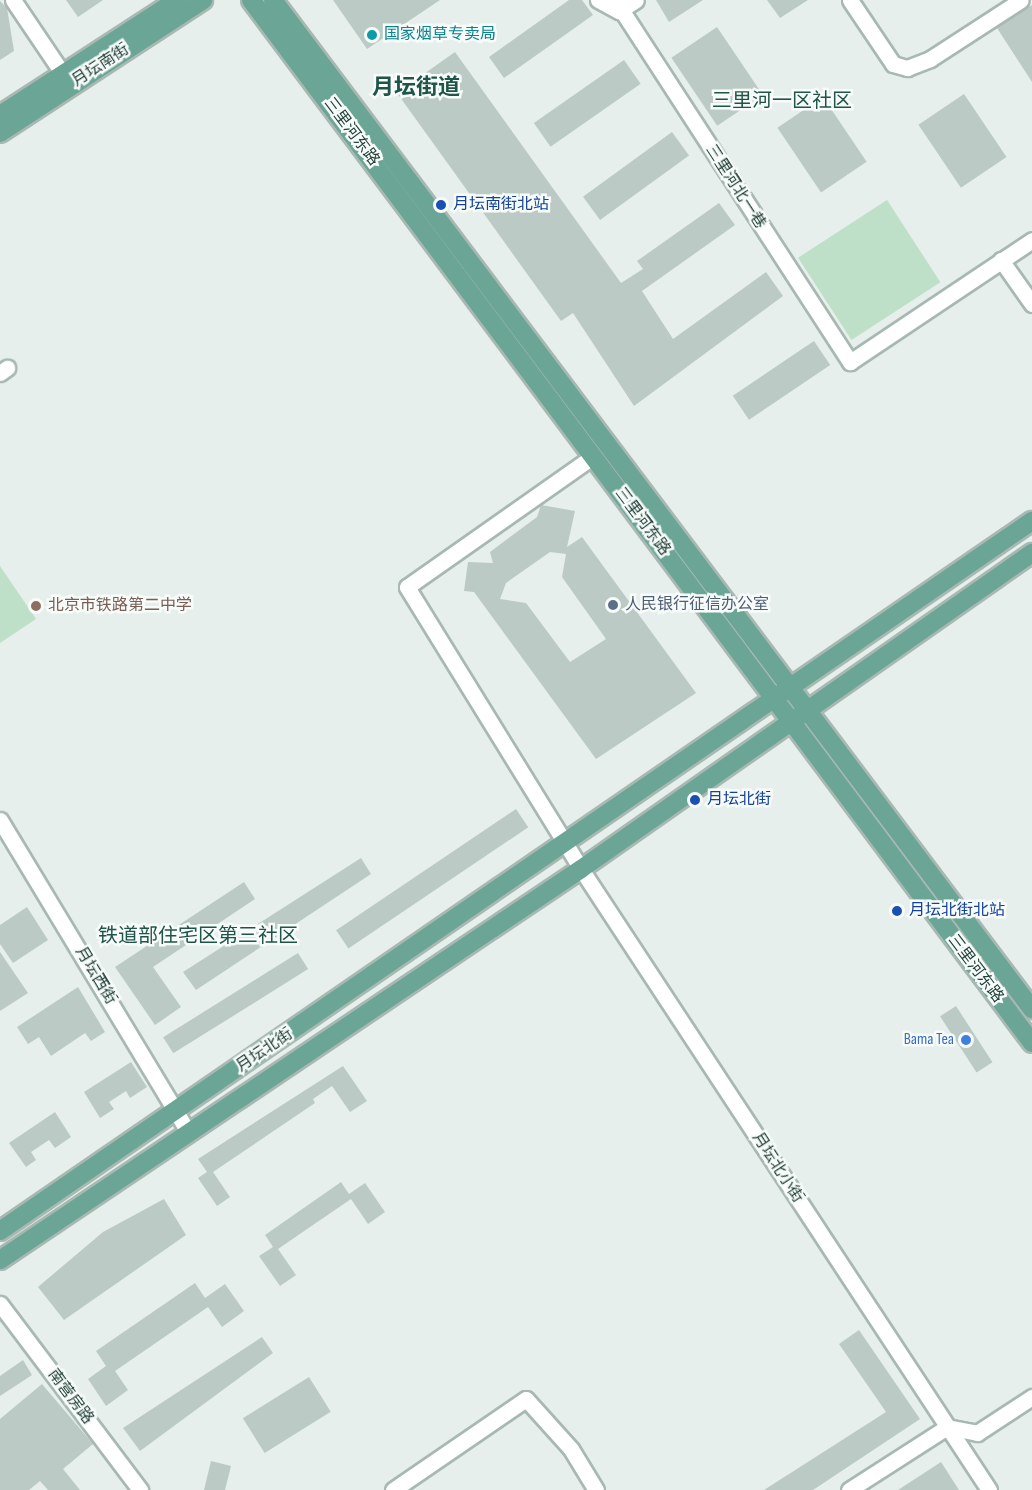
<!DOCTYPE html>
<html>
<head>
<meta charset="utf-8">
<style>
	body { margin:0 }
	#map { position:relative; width:1032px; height:1490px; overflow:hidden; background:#e6efeb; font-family:"Sofia Sans Condensed","Noto Sans SC",sans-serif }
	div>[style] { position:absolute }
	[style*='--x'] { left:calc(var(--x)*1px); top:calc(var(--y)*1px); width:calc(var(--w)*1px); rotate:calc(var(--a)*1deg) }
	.green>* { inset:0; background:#bfe0c8; transform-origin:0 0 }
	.building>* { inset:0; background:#bbcac4; transform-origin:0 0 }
	.roads { filter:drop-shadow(2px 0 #a8b8b2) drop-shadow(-2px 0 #a8b8b2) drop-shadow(0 2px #a8b8b2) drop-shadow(0 -2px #a8b8b2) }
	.minor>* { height:15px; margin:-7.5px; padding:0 7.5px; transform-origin:7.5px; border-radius:7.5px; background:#fff }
	.major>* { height:18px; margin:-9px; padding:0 9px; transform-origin:9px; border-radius:9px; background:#6aa596 }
	.dots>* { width:16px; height:16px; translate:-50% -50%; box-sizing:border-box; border:3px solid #f7fbf9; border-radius:50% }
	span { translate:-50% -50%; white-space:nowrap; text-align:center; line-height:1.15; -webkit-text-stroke:5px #f7fbf9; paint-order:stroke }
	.culture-label { font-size:16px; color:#0d838f }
	.left { translate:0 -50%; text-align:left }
	.street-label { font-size:16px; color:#24423a }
	.transit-label { font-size:16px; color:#164399 }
	.service-label { font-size:16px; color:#4e5e75 }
	.education-label { font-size:16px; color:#785e54 }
	.shop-label { font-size:16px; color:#366cbe }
	.right { translate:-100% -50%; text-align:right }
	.quarter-label { font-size:20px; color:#1f5548 }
	.district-label { font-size:22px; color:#1f5548; font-weight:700 }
</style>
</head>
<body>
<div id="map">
	<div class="green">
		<i style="left:887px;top:200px;width:98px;height:106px;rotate:57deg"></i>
		<i style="clip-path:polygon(0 566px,36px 619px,0 643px)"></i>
	</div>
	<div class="building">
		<i style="clip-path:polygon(66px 0,103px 0,78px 17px)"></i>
		<i style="clip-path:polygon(333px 0,440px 0,367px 49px)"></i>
		<i style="clip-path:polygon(569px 0,582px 0,593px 15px,504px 78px,489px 57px)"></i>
		<i style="clip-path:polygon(656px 0,703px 0,669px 22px)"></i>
		<i style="clip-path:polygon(767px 0,808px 0,780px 18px)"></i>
		<i style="clip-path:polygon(0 1px,7px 8px,14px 51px,0 60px)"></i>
		<i style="clip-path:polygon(1032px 5px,1032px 82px,997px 28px)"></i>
		<i style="left:717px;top:27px;width:82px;height:55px;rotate:56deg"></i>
		<i style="clip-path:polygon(455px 52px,621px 283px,643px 269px,637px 261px,719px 203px,735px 225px,642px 291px,673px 339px,766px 272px,783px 296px,634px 406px,573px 313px,561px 321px,397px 93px)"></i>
		<i style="left:624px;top:60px;width:29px;height:110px;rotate:55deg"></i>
		<i style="left:964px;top:94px;width:76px;height:55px;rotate:56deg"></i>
		<i style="left:823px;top:97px;width:78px;height:55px;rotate:56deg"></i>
		<i style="left:672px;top:132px;width:29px;height:110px;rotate:54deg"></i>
		<i style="left:814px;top:341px;width:29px;height:98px;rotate:56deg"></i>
		<i style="clip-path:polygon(evenodd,541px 505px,575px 511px,567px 547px,582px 537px,696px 693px,596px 759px,474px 592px,464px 591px,468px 562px,493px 563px,490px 552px,537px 517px,541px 505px,550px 552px,566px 554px,562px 577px,606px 639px,570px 662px,526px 603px,500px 599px,506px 583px,550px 552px)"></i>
		<i style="left:516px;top:809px;width:22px;height:217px;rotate:56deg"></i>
		<i style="clip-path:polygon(361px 858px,371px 874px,196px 990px,183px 972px)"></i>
		<i style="clip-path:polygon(244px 882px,255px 899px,153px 967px,181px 1007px,155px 1025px,115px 967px)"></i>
		<i style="clip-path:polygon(27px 907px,48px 940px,13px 963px,0 944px,0 925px)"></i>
		<i style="clip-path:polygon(0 952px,28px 993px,0 1011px)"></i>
		<i style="left:298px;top:953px;width:19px;height:159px;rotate:58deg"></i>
		<i style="clip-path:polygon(78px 987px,105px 1032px,91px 1041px,85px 1033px,51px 1056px,39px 1037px,28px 1044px,17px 1027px)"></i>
		<i style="left:956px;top:1006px;width:67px;height:19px;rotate:57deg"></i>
		<i style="clip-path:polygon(131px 1062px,147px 1087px,130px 1098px,126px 1091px,109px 1102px,114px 1109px,100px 1118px,84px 1092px)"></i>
		<i style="clip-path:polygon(343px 1066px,367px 1101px,350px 1112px,332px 1086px,313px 1099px,315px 1103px,213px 1172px,230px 1197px,217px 1206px,198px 1178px,207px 1172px,198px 1159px)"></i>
		<i style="clip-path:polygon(55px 1112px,71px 1137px,55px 1148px,49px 1140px,31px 1152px,36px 1160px,26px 1167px,9px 1143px)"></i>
		<i style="clip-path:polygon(341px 1182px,349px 1194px,365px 1183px,385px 1212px,368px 1224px,351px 1199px,278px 1249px,296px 1275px,280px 1286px,259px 1256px,273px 1247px,265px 1235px)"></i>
		<i style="clip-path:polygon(164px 1199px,186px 1235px,64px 1320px,38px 1287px,103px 1232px)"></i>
		<i style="clip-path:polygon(195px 1283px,205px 1298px,225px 1284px,244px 1311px,222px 1327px,208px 1307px,115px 1371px,128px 1390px,106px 1406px,88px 1379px,106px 1366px,96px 1351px)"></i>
		<i style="clip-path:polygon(859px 1330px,920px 1419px,813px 1490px,764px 1490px,886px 1412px,839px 1344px)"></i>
		<i style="clip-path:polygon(262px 1337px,273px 1353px,140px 1451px,123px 1428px)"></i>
		<i style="clip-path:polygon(23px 1360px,32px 1375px,0 1396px,0 1376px)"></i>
		<i style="left:309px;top:1377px;width:41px;height:78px;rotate:58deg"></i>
		<i style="clip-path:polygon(42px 1384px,93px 1444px,63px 1469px,80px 1490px,48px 1490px,40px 1481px,29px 1490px,0 1490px,0 1419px)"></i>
		<i style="clip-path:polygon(211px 1461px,231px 1466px,225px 1490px,204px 1490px)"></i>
		<i style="clip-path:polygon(941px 1462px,959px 1490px,898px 1490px)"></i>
	</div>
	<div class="roads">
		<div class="minor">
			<i style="--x:13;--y:0;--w:89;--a:56"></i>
			<i style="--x:598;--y:0;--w:24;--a:28"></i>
			<i style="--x:615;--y:0;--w:432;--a:57"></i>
			<i style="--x:850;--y:362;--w:219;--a:-33.8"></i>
			<i style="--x:850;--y:0;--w:77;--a:56.1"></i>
			<i style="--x:893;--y:64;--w:15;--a:16"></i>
			<i style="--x:907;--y:68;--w:25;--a:-21"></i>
			<i style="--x:930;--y:59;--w:108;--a:-33"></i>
			<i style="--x:619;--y:11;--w:20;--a:-33"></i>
			<i style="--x:1001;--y:260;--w:54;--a:54.8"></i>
			<i style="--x:0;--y:373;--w:9;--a:-36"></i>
			<i style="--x:592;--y:457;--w:226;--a:144.9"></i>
			<i style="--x:407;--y:587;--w:331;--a:58.3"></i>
			<i style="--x:581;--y:869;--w:743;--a:56.69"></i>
			<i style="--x:0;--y:820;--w:364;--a:58.9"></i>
			<i style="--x:0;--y:1304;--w:233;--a:53"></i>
			<i style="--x:393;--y:1490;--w:161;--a:-34.4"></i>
			<i style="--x:526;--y:1399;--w:67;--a:48"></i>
			<i style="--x:571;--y:1449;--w:48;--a:58.6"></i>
			<i style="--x:849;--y:1490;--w:117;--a:-32.7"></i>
			<i style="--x:947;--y:1427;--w:31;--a:11"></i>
			<i style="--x:977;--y:1433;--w:66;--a:-33.2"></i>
		</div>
		<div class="major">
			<i style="--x:251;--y:0;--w:1303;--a:53.17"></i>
			<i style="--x:273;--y:0;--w:1263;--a:53.05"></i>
			<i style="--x:0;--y:115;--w:211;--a:-33"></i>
			<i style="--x:0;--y:133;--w:243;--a:-33.2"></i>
			<i style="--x:0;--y:1231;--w:1253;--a:-34.53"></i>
			<i style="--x:0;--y:1260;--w:700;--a:-33.94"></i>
			<i style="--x:581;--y:869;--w:551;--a:-35.02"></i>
		</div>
	</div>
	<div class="dots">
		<i style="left:372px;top:35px;background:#0f9aa8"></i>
		<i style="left:441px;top:205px;background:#1a4fb4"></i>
		<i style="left:613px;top:605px;background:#5c6f8a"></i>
		<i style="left:36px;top:606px;background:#8d6e63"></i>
		<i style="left:695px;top:800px;background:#1a4fb4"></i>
		<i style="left:897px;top:911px;background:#1a4fb4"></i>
		<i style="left:966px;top:1040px;background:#3f7fe0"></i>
	</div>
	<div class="culture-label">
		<span class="left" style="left:384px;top:35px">国家烟草专卖局</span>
	</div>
	<div class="street-label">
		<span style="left:101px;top:66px;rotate:-33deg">月坛南街</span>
		<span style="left:351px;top:132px;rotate:53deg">三里河东路</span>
		<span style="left:735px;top:187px;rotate:57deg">三里河北一巷</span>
		<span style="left:642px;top:522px;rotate:53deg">三里河东路</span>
		<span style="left:975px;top:969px;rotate:53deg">三里河东路</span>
		<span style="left:95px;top:976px;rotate:59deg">月坛西街</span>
		<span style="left:265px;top:1051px;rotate:-34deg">月坛北街</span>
		<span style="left:777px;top:1168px;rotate:57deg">月坛北小街</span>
		<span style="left:70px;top:1397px;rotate:53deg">南营房路</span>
	</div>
	<div class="transit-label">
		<span class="left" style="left:453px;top:205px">月坛南街北站</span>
		<span class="left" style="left:707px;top:800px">月坛北街</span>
		<span class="left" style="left:909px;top:911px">月坛北街北站</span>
	</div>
	<div class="service-label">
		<span class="left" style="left:625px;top:605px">人民银行征信办公室</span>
	</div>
	<div class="education-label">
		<span class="left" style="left:48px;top:606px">北京市铁路第二中学</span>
	</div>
	<div class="shop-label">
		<span class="right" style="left:954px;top:1040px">Bama Tea</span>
	</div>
	<div class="quarter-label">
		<span style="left:782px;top:101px">三里河一区社区</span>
		<span style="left:198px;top:936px">铁道部住宅区第三社区</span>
	</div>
	<div class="district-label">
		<span style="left:416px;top:88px">月坛街道</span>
	</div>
</div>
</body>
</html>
